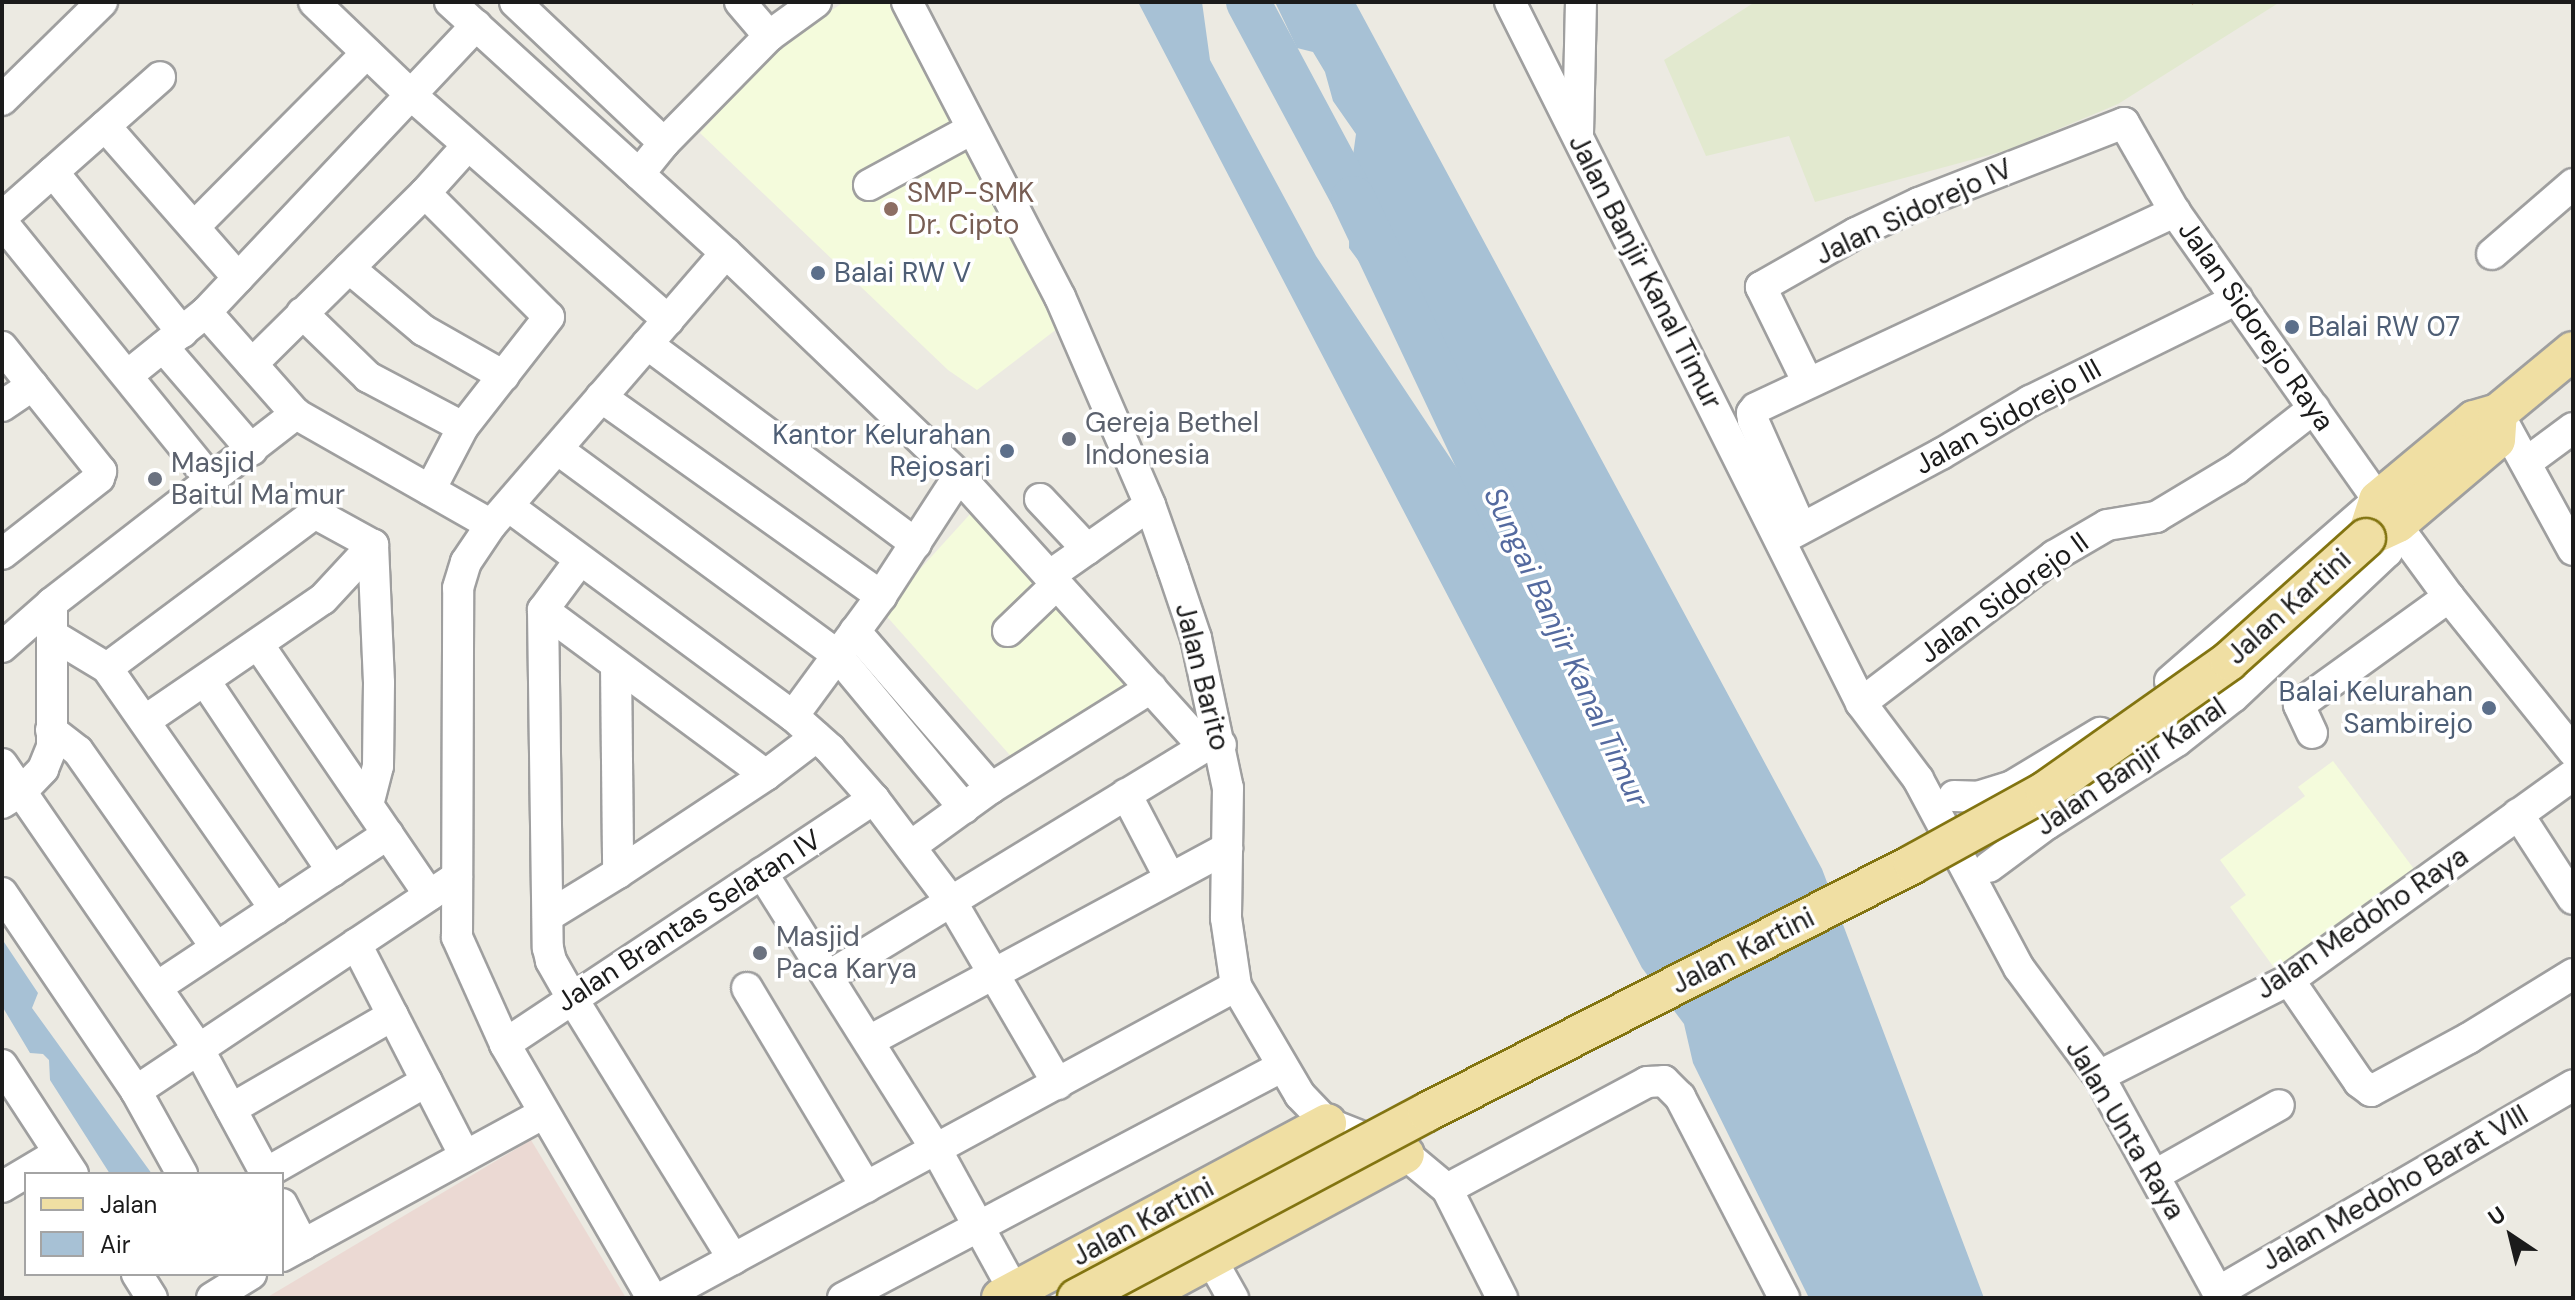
<!DOCTYPE html>
<html>
<head>
<meta charset="utf-8">
<style>
	body { margin:0 }
	#map { position:relative; width:2575px; height:1300px; overflow:hidden; background:#eceae2; font-family:"DM Sans",sans-serif }
	div>[style] { position:absolute }
	[style*='--x'] { left:calc(var(--x)*1px); top:calc(var(--y)*1px); width:calc(var(--w)*1px); rotate:calc(var(--a)*1deg) }
	.commercial>* { inset:0; background:#ebd9d3 }
	.education>* { inset:0; background:#f4fbdc }
	.farmland>* { inset:0; background:#e2e9cf }
	.water>* { inset:0; background:#a7c1d5 }
	.river>* { height:44px; margin:-22px; padding:0 22px; transform-origin:22px; border-radius:22px; background:#a7c1d5 }
	.path>* { height:4px; margin-top:-2px; transform-origin:0; background:repeating-linear-gradient(90deg,#e99a76 0 4px,transparent 0 8px) }
	.roads { filter:drop-shadow(2px 0 #9f9f9f) drop-shadow(-2px 0 #9f9f9f) drop-shadow(0 2px #9f9f9f) drop-shadow(0 -2px #9f9f9f) }
	.minor>* { height:30px; margin:-15px; padding:0 15px; transform-origin:15px; border-radius:15px; background:#fff }
	.major>* { height:38px; margin:-19px; padding:0 19px; transform-origin:19px; border-radius:19px; background:#f0dfa3 }
	.bridges { filter:drop-shadow(2px 0 #827411) drop-shadow(-2px 0 #827411) drop-shadow(0 2px #827411) drop-shadow(0 -2px #827411) }
	.major-bridge>* { height:38px; margin:-19px; padding:0 19px; transform-origin:19px; border-radius:19px; background:#f0dfa3 }
	.dots>* { width:22px; height:22px; translate:-50% -50%; box-sizing:border-box; border:4px solid #fff; border-radius:50% }
	span { translate:-50% -50%; white-space:nowrap; text-align:center; line-height:1.15; -webkit-text-stroke:7px #fff; paint-order:stroke }
	.education-label { font-size:28px; color:#785e54 }
	.left { translate:0 -50%; text-align:left }
	.street-label { font-size:28px; color:#1b1b1b }
	.service-label { font-size:28px; color:#4e5e75 }
	.right { translate:-100% -50%; text-align:right }
	.worship-label { font-size:28px; color:#5b616d }
	.water-label { font-size:30px; color:#546a9f; font-style:italic }
	.frame { position:absolute; inset:0; border:4px solid #1b1b1b; pointer-events:none }
	.legend { position:absolute; left:24px; top:1172px; width:260px; height:104px; box-sizing:border-box; background:#fff; border:2px solid #a4a4a4; margin:0; padding:10px 14px; list-style:none; font-size:24px; color:#1b1b1b }
	.legend li { display:flex; align-items:center; gap:16px; height:40px }
	.legend b { width:40px; border:2px solid #a4a4a4 }
	.north { position:absolute; left:2471px; top:1196px; width:80px; height:80px; -webkit-text-stroke:6px #fff; paint-order:stroke; rotate:325deg; font-size:22px; font-weight:700; line-height:32px; text-align:center; color:#1b1b1b }
	.north::after { content:''; display:block; margin:auto; width:28px; height:36px; background:#1b1b1b; clip-path:polygon(50% 0,100% 100%,50% 72%,0 100%) }
</style>
</head>
<body>
<div id="map">
	<div class="commercial">
		<i style="clip-path:polygon(531px 1140px,626px 1298px,266px 1298px)"></i>
	</div>
	<div class="education">
		<i style="clip-path:polygon(844px 2px,889px 2px,1062px 325px,977px 390px,948px 370px,700px 133px,781px 44px)"></i>
		<i style="clip-path:polygon(972px 512px,1136px 685px,1016px 762px,882px 611px)"></i>
		<i style="clip-path:polygon(2333px 761px,2414px 869px,2275px 969px,2230px 907px,2246px 895px,2220px 860px,2305px 796px,2298px 787px)"></i>
	</div>
	<div class="farmland">
		<i style="clip-path:polygon(1755px 2px,2280px 2px,2118px 104px,2008px 150px,1815px 202px,1789px 136px,1706px 156px,1664px 60px)"></i>
	</div>
	<div class="water">
		<i style="clip-path:polygon(1138px 2px,1202px 2px,1210px 60px,1316px 256px,1496px 527px,1502px 493px,1462px 446px,1443px 408px,1440px 359px,1429px 338px,1375px 283px,1349px 248px,1350px 177px,1356px 134px,1333px 101px,1325px 72px,1313px 52px,1297px 48px,1275px 2px,1355px 2px,1822px 869px,1984px 1298px,1809px 1298px,1693px 1063px,1684px 1024px,1642px 968px)"></i>
		<i style="clip-path:polygon(2px 939px,38px 993px,32px 1008px,152px 1174px,110px 1174px,50px 1080px,49px 1060px,43px 1054px,30px 1053px,2px 1006px)"></i>
	</div>
	<div class="river">
		<i style="--x:1248;--y:2;--w:222;--a:61.8"></i>
		<i style="--x:1353;--y:198;--w:403;--a:64.7"></i>
	</div>
	<div class="path">
		<i style="--x:2192;--y:2;--w:2;--a:27"></i>
	</div>
	<div class="roads">
		<div class="minor">
			<i style="--x:314;--y:2;--w:134;--a:43.8"></i>
			<i style="--x:411;--y:95;--w:342;--a:41.2"></i>
			<i style="--x:450;--y:2;--w:373;--a:42.3"></i>
			<i style="--x:726;--y:253;--w:323;--a:43.7"></i>
			<i style="--x:959;--y:476;--w:365;--a:47.9"></i>
			<i style="--x:1204;--y:747;--w:17;--a:-7"></i>
			<i style="--x:515;--y:2;--w:205;--a:43.4"></i>
			<i style="--x:740;--y:2;--w:45;--a:49.5"></i>
			<i style="--x:907;--y:2;--w:332;--a:62.6"></i>
			<i style="--x:1060;--y:297;--w:227;--a:66.6"></i>
			<i style="--x:1150;--y:505;--w:69;--a:70.5"></i>
			<i style="--x:1173;--y:570;--w:72;--a:71.3"></i>
			<i style="--x:1196;--y:638;--w:153;--a:78"></i>
			<i style="--x:1228;--y:788;--w:130;--a:90.9"></i>
			<i style="--x:1226;--y:918;--w:69;--a:81.6"></i>
			<i style="--x:1236;--y:986;--w:126;--a:59.6"></i>
			<i style="--x:1300;--y:1095;--w:39;--a:46"></i>
			<i style="--x:1327;--y:1123;--w:84;--a:21.7"></i>
			<i style="--x:1405;--y:1154;--w:55;--a:39.8"></i>
			<i style="--x:1447;--y:1189;--w:122;--a:63.2"></i>
			<i style="--x:1510;--y:2;--w:784;--a:63.4"></i>
			<i style="--x:1861;--y:703;--w:95;--a:53.1"></i>
			<i style="--x:1918;--y:779;--w:214;--a:61.9"></i>
			<i style="--x:2019;--y:968;--w:134;--a:53.5"></i>
			<i style="--x:2099;--y:1076;--w:253;--a:61.2"></i>
			<i style="--x:2;--y:100;--w:140;--a:-44.4"></i>
			<i style="--x:105;--y:126;--w:202;--a:48.8"></i>
			<i style="--x:1578;--y:134;--w:132;--a:-88.7"></i>
			<i style="--x:53;--y:172;--w:206;--a:51.1"></i>
			<i style="--x:639;--y:174;--w:40;--a:-51"></i>
			<i style="--x:664;--y:143;--w:150;--a:-45.5"></i>
			<i style="--x:769;--y:36;--w:58;--a:-35.9"></i>
			<i style="--x:869;--y:185;--w:117;--a:-28.5"></i>
			<i style="--x:425;--y:193;--w:175;--a:45"></i>
			<i style="--x:549;--y:317;--w:140;--a:128"></i>
			<i style="--x:463;--y:427;--w:71;--a:117.6"></i>
			<i style="--x:2;--y:217;--w:211;--a:-41.5"></i>
			<i style="--x:2;--y:222;--w:333;--a:51"></i>
			<i style="--x:194;--y:227;--w:245;--a:-45.2"></i>
			<i style="--x:2492;--y:254;--w:107;--a:-40.8"></i>
			<i style="--x:349;--y:268;--w:97;--a:40"></i>
			<i style="--x:423;--y:330;--w:93;--a:29.6"></i>
			<i style="--x:206;--y:312;--w:394;--a:-46.7"></i>
			<i style="--x:302;--y:313;--w:92;--a:44.1"></i>
			<i style="--x:368;--y:377;--w:107;--a:27.8"></i>
			<i style="--x:647;--y:344;--w:335;--a:36.6"></i>
			<i style="--x:2;--y:347;--w:159;--a:51.4"></i>
			<i style="--x:101;--y:471;--w:7;--a:106"></i>
			<i style="--x:99;--y:478;--w:123;--a:141.9"></i>
			<i style="--x:163;--y:347;--w:136;--a:49.2"></i>
			<i style="--x:252;--y:364;--w:243;--a:-44.7"></i>
			<i style="--x:425;--y:193;--w:64;--a:-48.1"></i>
			<i style="--x:128;--y:375;--w:100;--a:-38.9"></i>
			<i style="--x:206;--y:312;--w:136;--a:48.6"></i>
			<i style="--x:296;--y:414;--w:224;--a:29.6"></i>
			<i style="--x:1808;--y:383;--w:107;--a:-116.1"></i>
			<i style="--x:1761;--y:287;--w:109;--a:-29.6"></i>
			<i style="--x:1856;--y:233;--w:70;--a:-25.5"></i>
			<i style="--x:1919;--y:203;--w:220;--a:-21.3"></i>
			<i style="--x:2124;--y:123;--w:103;--a:60.2"></i>
			<i style="--x:2175;--y:212;--w:352;--a:54.8"></i>
			<i style="--x:2378;--y:500;--w:120;--a:53.8"></i>
			<i style="--x:2449;--y:597;--w:198;--a:51.2"></i>
			<i style="--x:601;--y:397;--w:344;--a:35.4"></i>
			<i style="--x:2;--y:406;--w:37;--a:-34"></i>
			<i style="--x:2498;--y:413;--w:156;--a:61.3"></i>
			<i style="--x:557;--y:449;--w:348;--a:36.3"></i>
			<i style="--x:837;--y:655;--w:199;--a:50.3"></i>
			<i style="--x:2527;--y:462;--w:57;--a:-36.5"></i>
			<i style="--x:1040;--y:499;--w:69;--a:46.8"></i>
			<i style="--x:508;--y:506;--w:354;--a:36.4"></i>
			<i style="--x:793;--y:716;--w:50;--a:41.7"></i>
			<i style="--x:830;--y:749;--w:67;--a:48.7"></i>
			<i style="--x:874;--y:799;--w:128;--a:53"></i>
			<i style="--x:951;--y:901;--w:212;--a:59.7"></i>
			<i style="--x:1801;--y:528;--w:118;--a:-114"></i>
			<i style="--x:1753;--y:420;--w:7;--a:-98"></i>
			<i style="--x:1752;--y:413;--w:6;--a:-51"></i>
			<i style="--x:1756;--y:408;--w:463;--a:-25.1"></i>
			<i style="--x:1786;--y:537;--w:176;--a:-28.2"></i>
			<i style="--x:1941;--y:454;--w:104;--a:-30.8"></i>
			<i style="--x:2030;--y:401;--w:231;--a:-26.2"></i>
			<i style="--x:580;--y:560;--w:62;--a:126.5"></i>
			<i style="--x:543;--y:610;--w:338;--a:89.2"></i>
			<i style="--x:548;--y:948;--w:13;--a:77"></i>
			<i style="--x:551;--y:961;--w:43;--a:60.4"></i>
			<i style="--x:572;--y:998;--w:307;--a:58.3"></i>
			<i style="--x:1049;--y:576;--w:123;--a:-35.1"></i>
			<i style="--x:543;--y:610;--w:277;--a:36.5"></i>
			<i style="--x:855;--y:631;--w:208;--a:49.1"></i>
			<i style="--x:1008;--y:631;--w:68;--a:-43.8"></i>
			<i style="--x:54;--y:636;--w:62;--a:31.1"></i>
			<i style="--x:107;--y:668;--w:294;--a:55.1"></i>
			<i style="--x:258;--y:644;--w:304;--a:55.7"></i>
			<i style="--x:2;--y:647;--w:67;--a:-41.3"></i>
			<i style="--x:616;--y:665;--w:208;--a:89.4"></i>
			<i style="--x:618;--y:873;--w:178;--a:-33.5"></i>
			<i style="--x:766;--y:775;--w:63;--a:-37.2"></i>
			<i style="--x:107;--y:668;--w:254;--a:-36.7"></i>
			<i style="--x:311;--y:516;--w:9;--a:0"></i>
			<i style="--x:320;--y:516;--w:60;--a:28.7"></i>
			<i style="--x:205;--y:681;--w:229;--a:56.2"></i>
			<i style="--x:2170;--y:681;--w:276;--a:-41"></i>
			<i style="--x:1861;--y:703;--w:243;--a:-37.3"></i>
			<i style="--x:2054;--y:556;--w:61;--a:-30.3"></i>
			<i style="--x:2107;--y:525;--w:50;--a:-9.3"></i>
			<i style="--x:2156;--y:517;--w:93;--a:-31"></i>
			<i style="--x:2236;--y:469;--w:99;--a:-38"></i>
			<i style="--x:793;--y:716;--w:149;--a:-53.7"></i>
			<i style="--x:881;--y:596;--w:143;--a:-57"></i>
			<i style="--x:146;--y:720;--w:214;--a:-34.4"></i>
			<i style="--x:323;--y:599;--w:74;--a:-47.2"></i>
			<i style="--x:373;--y:545;--w:138;--a:87.5"></i>
			<i style="--x:379;--y:683;--w:83;--a:90.7"></i>
			<i style="--x:378;--y:766;--w:40;--a:104.4"></i>
			<i style="--x:51;--y:730;--w:34;--a:38"></i>
			<i style="--x:78;--y:751;--w:238;--a:54.9"></i>
			<i style="--x:2312;--y:733;--w:31;--a:-115"></i>
			<i style="--x:2299;--y:705;--w:185;--a:-35.8"></i>
			<i style="--x:2;--y:764;--w:347;--a:55.4"></i>
			<i style="--x:199;--y:1050;--w:141;--a:61.6"></i>
			<i style="--x:1126;--y:794;--w:95;--a:62.4"></i>
			<i style="--x:1954;--y:796;--w:23;--a:2"></i>
			<i style="--x:1977;--y:797;--w:37;--a:-17"></i>
			<i style="--x:2012;--y:786;--w:103;--a:-31.1"></i>
			<i style="--x:2;--y:803;--w:25;--a:-32"></i>
			<i style="--x:23;--y:790;--w:29;--a:-46"></i>
			<i style="--x:43;--y:769;--w:24;--a:-68"></i>
			<i style="--x:52;--y:747;--w:144;--a:-90"></i>
			<i style="--x:52;--y:603;--w:309;--a:-37.8"></i>
			<i style="--x:2518;--y:814;--w:101;--a:57.1"></i>
			<i style="--x:911;--y:846;--w:99;--a:-35.9"></i>
			<i style="--x:991;--y:788;--w:189;--a:-32"></i>
			<i style="--x:1989;--y:867;--w:72;--a:-36.6"></i>
			<i style="--x:2047;--y:824;--w:154;--a:-32.6"></i>
			<i style="--x:2177;--y:741;--w:71;--a:-38.2"></i>
			<i style="--x:2233;--y:697;--w:212;--a:-43.3"></i>
			<i style="--x:2387;--y:552;--w:31;--a:-69"></i>
			<i style="--x:762;--y:873;--w:326;--a:57.8"></i>
			<i style="--x:936;--y:1149;--w:162;--a:61.2"></i>
			<i style="--x:2;--y:893;--w:239;--a:55.9"></i>
			<i style="--x:136;--y:1091;--w:95;--a:61"></i>
			<i style="--x:548;--y:916;--w:82;--a:-31.6"></i>
			<i style="--x:356;--y:944;--w:238;--a:62.8"></i>
			<i style="--x:829;--y:976;--w:439;--a:-31.4"></i>
			<i style="--x:2289;--y:980;--w:124;--a:55.5"></i>
			<i style="--x:2359;--y:1082;--w:15;--a:37"></i>
			<i style="--x:2371;--y:1091;--w:111;--a:-28.4"></i>
			<i style="--x:2469;--y:1038;--w:122;--a:-31.6"></i>
			<i style="--x:157;--y:987;--w:277;--a:-33.5"></i>
			<i style="--x:747;--y:988;--w:232;--a:59.1"></i>
			<i style="--x:869;--y:1041;--w:407;--a:-28.3"></i>
			<i style="--x:505;--y:1044;--w:443;--a:-33.6"></i>
			<i style="--x:2;--y:1065;--w:130;--a:56.9"></i>
			<i style="--x:2099;--y:1076;--w:213;--a:-26.8"></i>
			<i style="--x:2289;--y:980;--w:350;--a:-35.8"></i>
			<i style="--x:136;--y:1091;--w:386;--a:-33.7"></i>
			<i style="--x:231;--y:1109;--w:187;--a:-30.1"></i>
			<i style="--x:266;--y:1173;--w:185;--a:-29.7"></i>
			<i style="--x:2155;--y:1175;--w:142;--a:-29.4"></i>
			<i style="--x:2;--y:1187;--w:66;--a:-30.8"></i>
			<i style="--x:1447;--y:1189;--w:227;--a:-28.1"></i>
			<i style="--x:1647;--y:1082;--w:17;--a:-3"></i>
			<i style="--x:1664;--y:1081;--w:23;--a:45"></i>
			<i style="--x:1680;--y:1097;--w:226;--a:62.6"></i>
			<i style="--x:282;--y:1204;--w:46;--a:62.9"></i>
			<i style="--x:282;--y:1256;--w:298;--a:-28.6"></i>
			<i style="--x:1211;--y:1259;--w:45;--a:60.6"></i>
			<i style="--x:137;--y:1274;--w:28;--a:58"></i>
			<i style="--x:2218;--y:1292;--w:411;--a:-30.2"></i>
			<i style="--x:212;--y:1298;--w:46;--a:-31.6"></i>
			<i style="--x:652;--y:1298;--w:293;--a:-120.1"></i>
			<i style="--x:505;--y:1044;--w:117;--a:-114.2"></i>
			<i style="--x:457;--y:937;--w:349;--a:-89.8"></i>
			<i style="--x:458;--y:588;--w:27;--a:-73"></i>
			<i style="--x:466;--y:562;--w:45;--a:-56"></i>
			<i style="--x:491;--y:525;--w:359;--a:-49.2"></i>
			<i style="--x:661;--y:1298;--w:654;--a:-28.48"></i>
			<i style="--x:843;--y:1298;--w:495;--a:-27.8"></i>
		</div>
		<div class="major">
			<i style="--x:2366;--y:538;--w:40;--a:-72"></i>
			<i style="--x:2378;--y:500;--w:125;--a:-39.8"></i>
			<i style="--x:2474;--y:420;--w:25;--a:-16"></i>
			<i style="--x:2498;--y:413;--w:97;--a:-39.6"></i>
			<i style="--x:2366;--y:538;--w:35;--a:-25"></i>
			<i style="--x:2398;--y:523;--w:128;--a:-40.3"></i>
			<i style="--x:2496;--y:440;--w:27;--a:-86"></i>
			<i style="--x:1001;--y:1298;--w:370;--a:-28.2"></i>
			<i style="--x:1138;--y:1298;--w:303;--a:-28.3"></i>
		</div>
	</div>
	<div class="bridges">
		<div class="major-bridge">
			<i style="--x:1077;--y:1298;--w:396;--a:-28"></i>
			<i style="--x:1427;--y:1112;--w:546;--a:-27.03"></i>
			<i style="--x:1913;--y:864;--w:151;--a:-28.9"></i>
			<i style="--x:2045;--y:791;--w:225;--a:-35.2"></i>
			<i style="--x:2229;--y:661;--w:184;--a:-41.9"></i>
		</div>
	</div>
	<div class="dots">
		<i style="left:891px;top:209px;background:#8d6e63"></i>
		<i style="left:818px;top:273px;background:#5c6f8a"></i>
		<i style="left:2292px;top:327px;background:#5c6f8a"></i>
		<i style="left:1069px;top:439px;background:#6b7280"></i>
		<i style="left:1007px;top:451px;background:#5c6f8a"></i>
		<i style="left:155px;top:479px;background:#6b7280"></i>
		<i style="left:2489px;top:708px;background:#5c6f8a"></i>
		<i style="left:760px;top:953px;background:#6b7280"></i>
	</div>
	<div class="education-label">
		<span class="left" style="left:907px;top:209px">SMP-SMK<br>Dr. Cipto</span>
	</div>
	<div class="street-label">
		<span style="left:1914px;top:212px;rotate:-25deg">Jalan Sidorejo IV</span>
		<span style="left:1645px;top:272px;rotate:63deg">Jalan Banjir Kanal Timur</span>
		<span style="left:2256px;top:326px;rotate:55deg">Jalan Sidorejo Raya</span>
		<span style="left:2008px;top:417px;rotate:-29deg">Jalan Sidorejo III</span>
		<span style="left:2004px;top:598px;rotate:-36deg">Jalan Sidorejo II</span>
		<span style="left:2289px;top:607px;rotate:-42deg">Jalan Kartini</span>
		<span style="left:1202px;top:677px;rotate:76deg">Jalan Barito</span>
		<span style="left:2131px;top:767px;rotate:-34deg">Jalan Banjir Kanal</span>
		<span style="left:689px;top:921px;rotate:-33deg">Jalan Brantas Selatan IV</span>
		<span style="left:2362px;top:923px;rotate:-34deg">Jalan Medoho Raya</span>
		<span style="left:1743px;top:951px;rotate:-27deg">Jalan Kartini</span>
		<span style="left:2125px;top:1130px;rotate:59deg">Jalan Unta Raya</span>
		<span style="left:2395px;top:1188px;rotate:-30deg">Jalan Medoho Barat VIII</span>
		<span style="left:1143px;top:1222px;rotate:-28deg">Jalan Kartini</span>
	</div>
	<div class="service-label">
		<span class="left" style="left:834px;top:273px">Balai RW V</span>
		<span class="left" style="left:2308px;top:327px">Balai RW 07</span>
		<span class="right" style="left:991px;top:451px">Kantor Kelurahan<br>Rejosari</span>
		<span class="right" style="left:2473px;top:708px">Balai Kelurahan<br>Sambirejo</span>
	</div>
	<div class="worship-label">
		<span class="left" style="left:1085px;top:439px">Gereja Bethel<br>Indonesia</span>
		<span class="left" style="left:171px;top:479px">Masjid<br>Baitul Ma'mur</span>
		<span class="left" style="left:776px;top:953px">Masjid<br>Paca Karya</span>
	</div>
	<div class="water-label">
		<span style="left:1566px;top:647px;rotate:65deg">Sungai Banjir Kanal Timur</span>
	</div>
	<div class="frame"></div>
	<ul class="legend">
	<li><b style="height:10px;background:#f0dfa3"></b>Jalan</li>
	<li><b style="height:22px;background:#a7c1d5"></b>Air</li>
	</ul>
	<div class="north">U</div>
</div>
</body>
</html>
